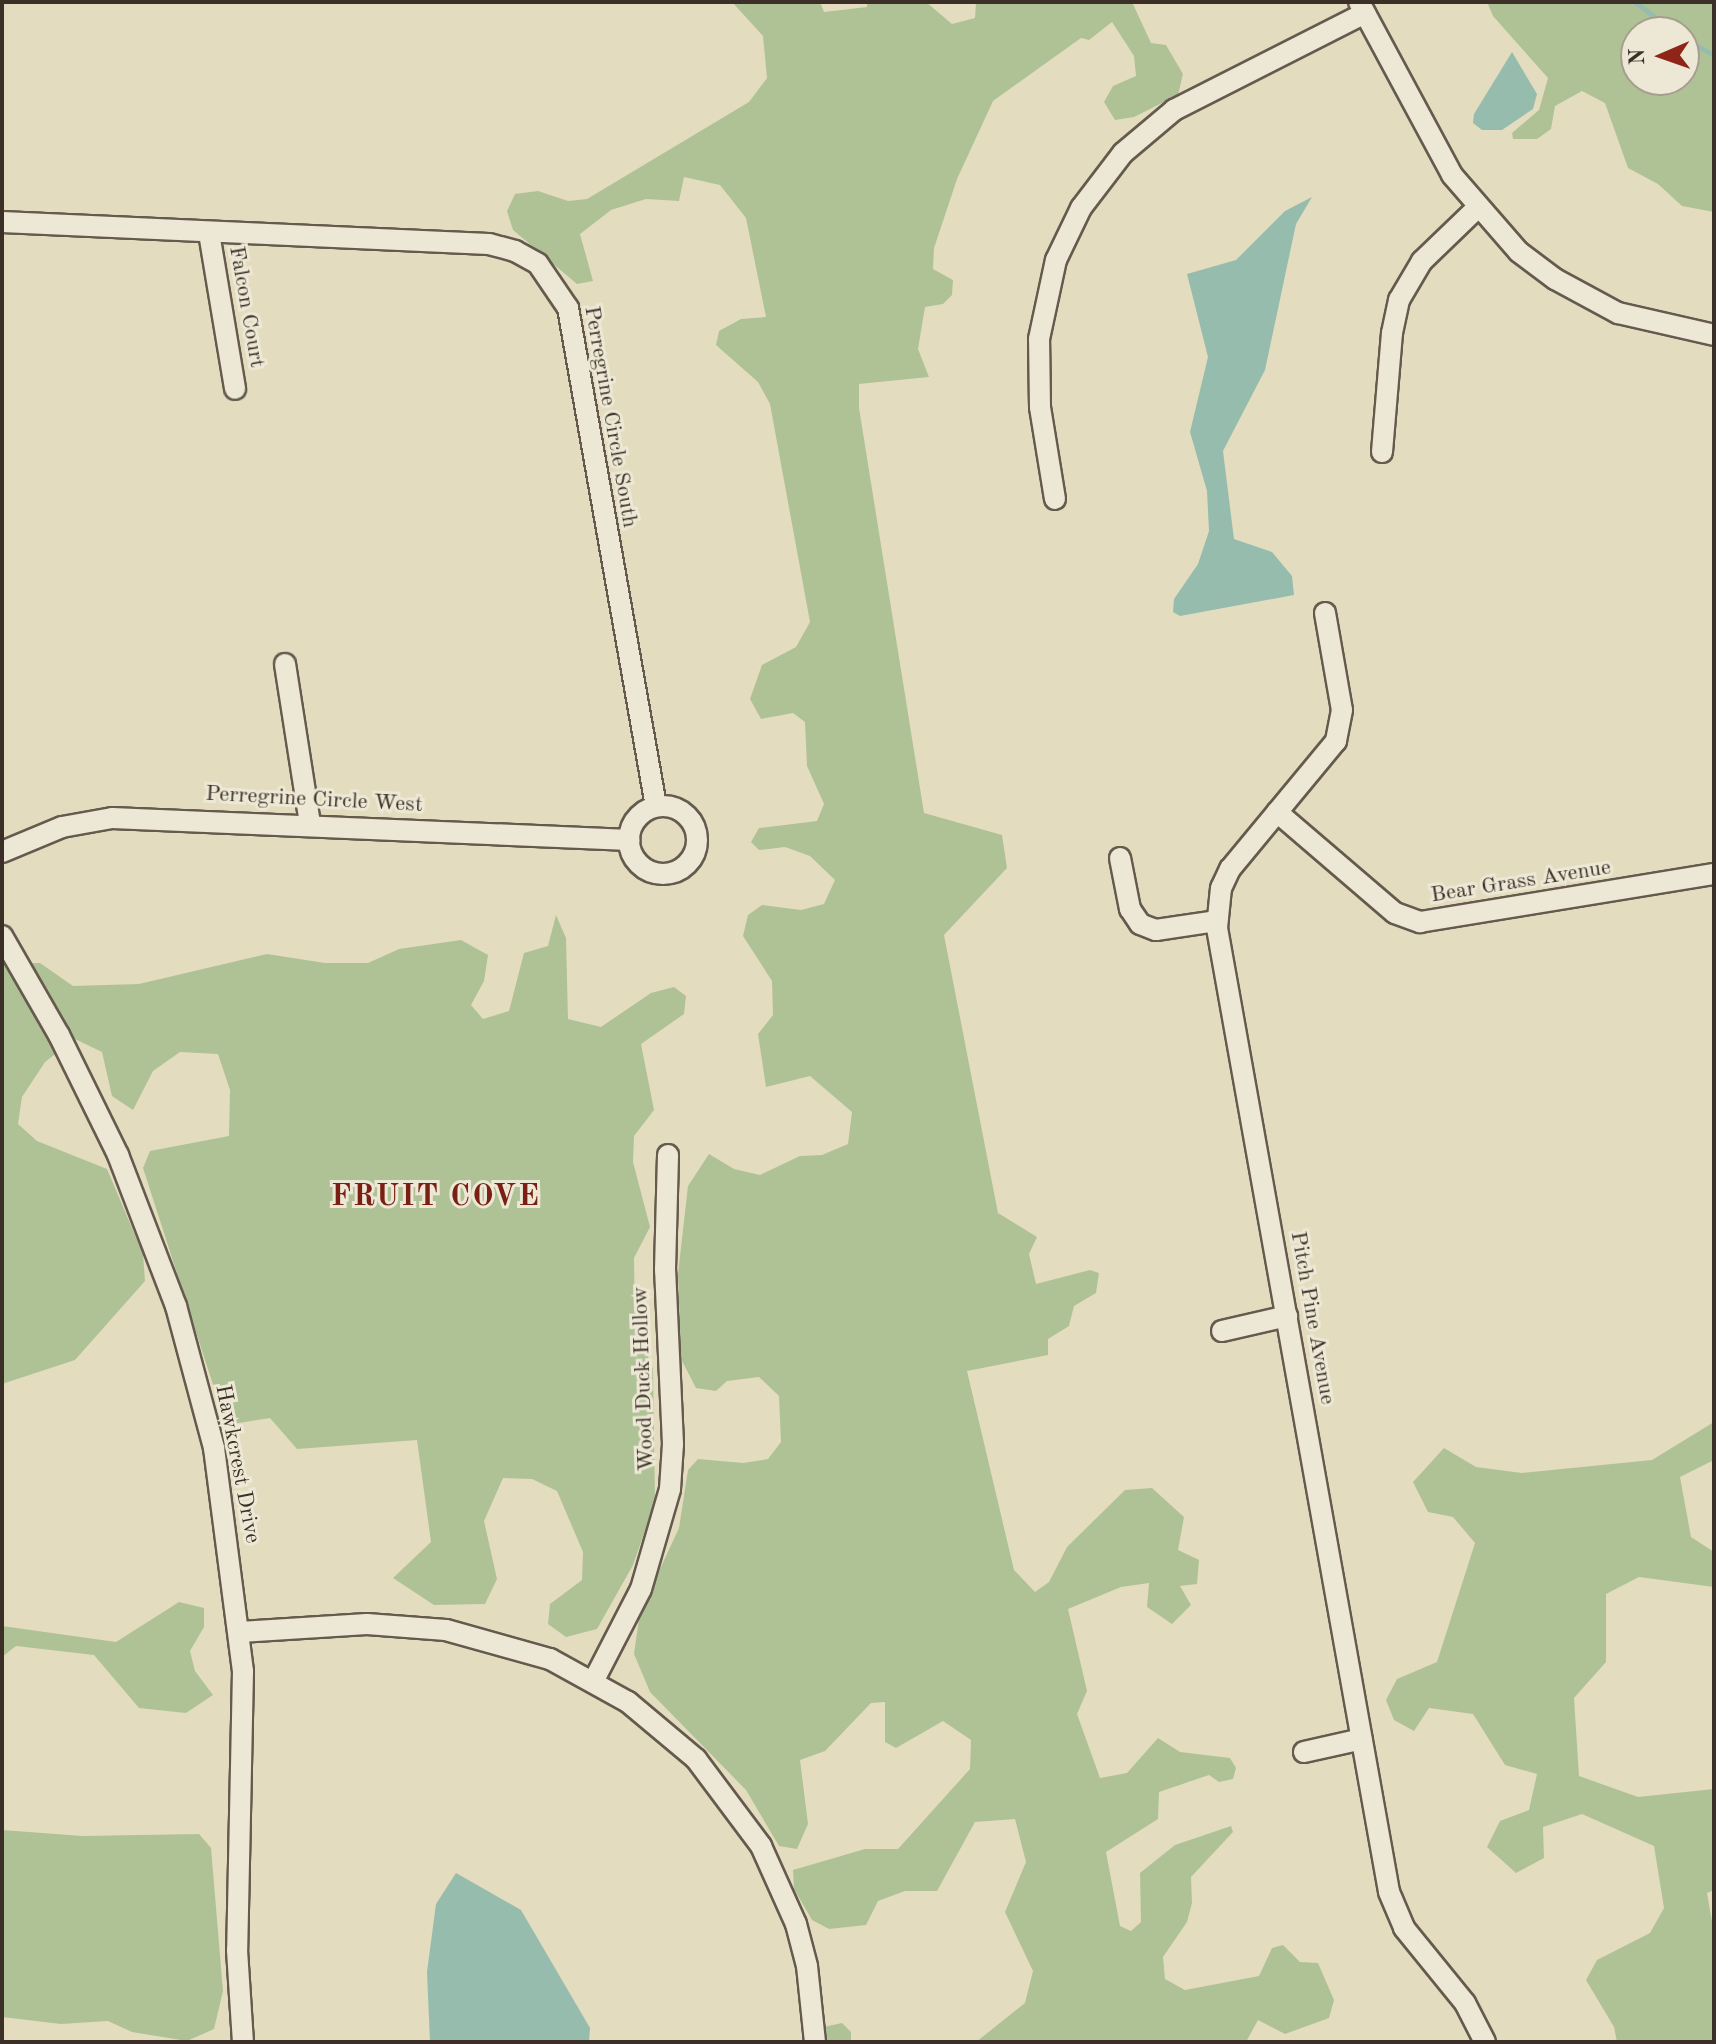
<!DOCTYPE html>
<html>
<head>
<meta charset="utf-8">
<style>
	body { margin:0 }
	#map { position:relative; width:1716px; height:2044px; overflow:hidden; background:#e4dcbf; font-family:"Old Standard TT",serif }
	div>[style] { position:absolute }
	[style*='--x'] { left:calc(var(--x)*1px); top:calc(var(--y)*1px); width:calc(var(--w)*1px); rotate:calc(var(--a)*1deg) }
	.green>* { inset:0; background:#afc296 }
	.water>* { inset:0; background:#96bcad }
	.stream>* { height:5px; margin:-2.5px; padding:0 2.5px; transform-origin:2.5px; border-radius:2.5px; background:#96bcad }
	.roads { filter:drop-shadow(2px 0 #655a4d) drop-shadow(-2px 0 #655a4d) drop-shadow(0 2px #655a4d) drop-shadow(0 -2px #655a4d) }
	.minor>* { height:20px; margin:-10px; padding:0 10px; transform-origin:10px; border-radius:10px; background:#ede8d5 }
	.minor>.ring { margin:-10px; padding:0; box-sizing:content-box; background:none; border:20px solid #ede8d5; border-radius:50% }
	span { translate:-50% -50%; white-space:nowrap; text-align:center; line-height:1.15; -webkit-text-stroke:6px #ede8d5; paint-order:stroke }
	.street-label { font-size:22px; color:#3b2f27 }
	.district-label { font-size:30px; color:#7a1f14; font-weight:700; letter-spacing:2px }
	.frame { position:absolute; inset:0; border:4px solid #3b2f27; pointer-events:none }
	.north { position:absolute; left:1620px; top:16px; width:80px; height:80px; box-sizing:border-box; background:#ede8d5; border:2px solid #a69e8f; border-radius:50%; rotate:268deg; font-size:22px; font-weight:700; line-height:32px; text-align:center; color:#3b2f27 }
	.north::after { content:''; display:block; margin:auto; width:28px; height:36px; background:#8f2418; clip-path:polygon(50% 0,100% 100%,50% 72%,0 100%) }
</style>
</head>
<body>
<div id="map">
	<div class="green">
		<i style="clip-path:polygon(732px 2px,820px 2px,824px 12px,867px 7px,867px 2px,926px 2px,952px 24px,975px 18px,976px 2px,1132px 2px,1151px 43px,1166px 45px,1183px 74px,1178px 95px,1134px 117px,1115px 120px,1104px 102px,1113px 86px,1136px 76px,1134px 56px,1112px 22px,1089px 40px,1081px 38px,993px 101px,957px 179px,934px 248px,933px 269px,953px 280px,952px 295px,943px 304px,925px 307px,918px 349px,929px 377px,859px 384px,859px 408px,924px 813px,1002px 835px,1007px 868px,944px 935px,998px 1213px,1037px 1237px,1029px 1254px,1036px 1284px,1090px 1270px,1099px 1273px,1096px 1293px,1074px 1306px,1069px 1326px,1048px 1339px,1048px 1355px,967px 1371px,1014px 1570px,1035px 1592px,1049px 1582px,1067px 1547px,1125px 1490px,1152px 1488px,1184px 1517px,1178px 1550px,1199px 1560px,1197px 1584px,1180px 1586px,1191px 1605px,1172px 1624px,1147px 1607px,1149px 1583px,1121px 1587px,1068px 1609px,1087px 1691px,1077px 1714px,1100px 1778px,1127px 1773px,1158px 1738px,1180px 1752px,1230px 1758px,1236px 1768px,1233px 1779px,1219px 1782px,1209px 1775px,1159px 1792px,1158px 1819px,1106px 1852px,1120px 1926px,1131px 1931px,1141px 1922px,1140px 1873px,1175px 1845px,1231px 1826px,1233px 1832px,1191px 1877px,1192px 1903px,1187px 1922px,1163px 1957px,1165px 1979px,1185px 1990px,1259px 1976px,1272px 1948px,1283px 1945px,1300px 1962px,1318px 1963px,1334px 2000px,1329px 2018px,1285px 2034px,1258px 2020px,1246px 2042px,976px 2042px,1025px 2003px,1033px 1971px,1005px 1912px,1026px 1862px,1015px 1819px,975px 1822px,937px 1891px,905px 1891px,878px 1901px,866px 1925px,829px 1929px,812px 1920px,794px 1889px,793px 1870px,865px 1849px,898px 1849px,970px 1769px,971px 1740px,943px 1721px,896px 1748px,885px 1742px,885px 1702px,871px 1703px,825px 1751px,800px 1760px,808px 1824px,797px 1849px,779px 1846px,746px 1790px,650px 1692px,634px 1654px,640px 1612px,679px 1528px,688px 1470px,698px 1459px,743px 1463px,768px 1459px,781px 1442px,779px 1396px,759px 1377px,727px 1381px,716px 1391px,696px 1388px,681px 1359px,678px 1274px,688px 1186px,709px 1154px,734px 1169px,760px 1175px,800px 1156px,822px 1155px,848px 1144px,852px 1112px,810px 1076px,766px 1087px,758px 1034px,773px 1015px,772px 981px,743px 936px,748px 915px,762px 905px,801px 910px,824px 904px,835px 880px,810px 856px,785px 847px,759px 850px,751px 842px,759px 828px,817px 821px,824px 804px,807px 766px,805px 722px,793px 713px,761px 719px,750px 699px,762px 665px,796px 647px,810px 622px,770px 404px,758px 382px,716px 345px,719px 331px,741px 319px,766px 317px,746px 218px,720px 185px,684px 177px,679px 201px,646px 199px,611px 210px,580px 234px,593px 281px,577px 284px,513px 230px,507px 211px,515px 194px,538px 191px,568px 201px,587px 199px,749px 102px,767px 78px,763px 36px)"></i>
		<i style="clip-path:polygon(evenodd,1487px 2px,1714px 2px,1714px 212px,1682px 206px,1658px 184px,1628px 168px,1605px 103px,1582px 91px,1555px 106px,1551px 129px,1537px 139px,1513px 139px,1512px 133px,1539px 110px,1548px 78px,1493px 16px,1487px 2px,1684px 32px,1684px 80px,1636px 80px,1636px 32px,1684px 32px)"></i>
		<i style="clip-path:polygon(556px 915px,566px 938px,568px 1019px,601px 1027px,651px 993px,674px 987px,686px 996px,684px 1014px,641px 1044px,654px 1110px,634px 1136px,633px 1162px,650px 1227px,634px 1258px,635px 1325px,653px 1369px,655px 1502px,633px 1565px,597px 1629px,566px 1637px,548px 1624px,550px 1604px,582px 1580px,583px 1552px,557px 1491px,532px 1479px,503px 1478px,484px 1521px,497px 1579px,485px 1604px,434px 1605px,393px 1578px,431px 1542px,417px 1440px,297px 1449px,270px 1418px,226px 1425px,143px 1168px,150px 1151px,229px 1136px,230px 1090px,218px 1054px,180px 1052px,153px 1071px,133px 1110px,112px 1096px,102px 1052px,75px 1039px,45px 1062px,22px 1097px,18px 1124px,37px 1141px,107px 1169px,143px 1254px,145px 1281px,75px 1360px,2px 1384px,2px 964px,40px 963px,73px 986px,139px 984px,267px 954px,325px 963px,368px 963px,399px 949px,461px 940px,488px 955px,484px 981px,471px 1005px,483px 1019px,509px 1011px,524px 953px,548px 946px)"></i>
		<i style="clip-path:polygon(1714px 1422px,1714px 1460px,1680px 1477px,1691px 1537px,1714px 1552px,1714px 1587px,1639px 1577px,1606px 1594px,1606px 1662px,1574px 1698px,1579px 1776px,1638px 1797px,1714px 1789px,1714px 1890px,1707px 1893px,1714px 1933px,1714px 2042px,1617px 2042px,1614px 2027px,1586px 1980px,1597px 1960px,1650px 1933px,1664px 1908px,1654px 1846px,1582px 1814px,1543px 1827px,1544px 1858px,1516px 1873px,1487px 1847px,1500px 1821px,1529px 1810px,1537px 1774px,1505px 1765px,1473px 1714px,1429px 1708px,1414px 1731px,1394px 1720px,1386px 1700px,1397px 1679px,1437px 1662px,1475px 1543px,1453px 1517px,1428px 1512px,1413px 1482px,1444px 1448px,1476px 1467px,1522px 1473px,1652px 1460px)"></i>
		<i style="clip-path:polygon(179px 1602px,204px 1608px,204px 1627px,190px 1651px,195px 1671px,213px 1695px,186px 1713px,139px 1708px,94px 1655px,16px 1646px,2px 1657px,2px 1626px,116px 1642px)"></i>
		<i style="clip-path:polygon(2px 1830px,82px 1836px,199px 1834px,211px 1848px,223px 1991px,214px 2029px,187px 2041px,132px 2032px,108px 2021px,61px 2024px,2px 2017px)"></i>
		<i style="clip-path:polygon(842px 2023px,851px 2032px,851px 2042px,825px 2042px,824px 2027px)"></i>
	</div>
	<div class="water">
		<i style="clip-path:polygon(1512px 52px,1537px 94px,1533px 109px,1502px 130px,1482px 130px,1473px 123px,1474px 114px)"></i>
		<i style="clip-path:polygon(1312px 197px,1296px 224px,1265px 370px,1223px 451px,1234px 539px,1272px 552px,1292px 576px,1294px 595px,1180px 616px,1173px 612px,1174px 599px,1198px 564px,1209px 531px,1207px 491px,1190px 432px,1208px 357px,1187px 274px,1236px 260px,1285px 211px)"></i>
		<i style="clip-path:polygon(456px 1873px,521px 1910px,590px 2028px,589px 2042px,430px 2042px,427px 1972px,436px 1904px)"></i>
	</div>
	<div class="stream">
		<i style="--x:1635;--y:2;--w:50;--a:36.9"></i>
		<i style="--x:1684;--y:39;--w:34;--a:28"></i>
	</div>
	<div class="roads">
		<div class="minor">
			<i style="--x:1359;--y:2;--w:196;--a:61.7"></i>
			<i style="--x:1452;--y:175;--w:102;--a:49"></i>
			<i style="--x:1519;--y:252;--w:45;--a:36.9"></i>
			<i style="--x:1555;--y:279;--w:72;--a:28.4"></i>
			<i style="--x:1618;--y:313;--w:98;--a:12.9"></i>
			<i style="--x:2;--y:222;--w:487;--a:2.6"></i>
			<i style="--x:489;--y:244;--w:27;--a:15"></i>
			<i style="--x:515;--y:251;--w:26;--a:29"></i>
			<i style="--x:538;--y:264;--w:53;--a:55.7"></i>
			<i style="--x:568;--y:308;--w:506;--a:79.98"></i>
			<i style="--x:209;--y:233;--w:158;--a:80.5"></i>
			<i style="--x:1382;--y:452;--w:119;--a:-85.2"></i>
			<i style="--x:1392;--y:333;--w:34;--a:-78"></i>
			<i style="--x:1399;--y:300;--w:45;--a:-59.5"></i>
			<i style="--x:1422;--y:261;--w:76;--a:-43.9"></i>
			<i style="--x:1055;--y:499;--w:93;--a:-99.3"></i>
			<i style="--x:1040;--y:407;--w:68;--a:-90.8"></i>
			<i style="--x:1039;--y:339;--w:81;--a:-77.9"></i>
			<i style="--x:1056;--y:260;--w:58;--a:-64.3"></i>
			<i style="--x:1081;--y:208;--w:69;--a:-52.6"></i>
			<i style="--x:1123;--y:153;--w:67;--a:-40.1"></i>
			<i style="--x:1174;--y:110;--w:214;--a:-26.9"></i>
			<i style="--x:1325;--y:613;--w:98;--a:80.1"></i>
			<i style="--x:1342;--y:710;--w:32;--a:101"></i>
			<i style="--x:1336;--y:741;--w:166;--a:129.6"></i>
			<i style="--x:1230;--y:869;--w:21;--a:115"></i>
			<i style="--x:1221;--y:888;--w:40;--a:95.7"></i>
			<i style="--x:1217;--y:928;--w:979;--a:79.88"></i>
			<i style="--x:1389;--y:1892;--w:39;--a:67"></i>
			<i style="--x:1404;--y:1928;--w:97;--a:50.9"></i>
			<i style="--x:1465;--y:2003;--w:44;--a:62.9"></i>
			<i style="--x:285;--y:664;--w:162;--a:81.1"></i>
			<i class="ring" style="left:629px;top:806px;width:48px;height:48px"></i>
			<i style="--x:1277;--y:812;--w:155;--a:40.6"></i>
			<i style="--x:1395;--y:913;--w:27;--a:20"></i>
			<i style="--x:1420;--y:922;--w:298;--a:-9.3"></i>
			<i style="--x:2;--y:852;--w:65;--a:-22.6"></i>
			<i style="--x:62;--y:827;--w:51;--a:-10.2"></i>
			<i style="--x:112;--y:818;--w:518;--a:2.43"></i>
			<i style="--x:1120;--y:858;--w:52;--a:78.9"></i>
			<i style="--x:1130;--y:909;--w:18;--a:56"></i>
			<i style="--x:1140;--y:924;--w:17;--a:21"></i>
			<i style="--x:1156;--y:930;--w:62;--a:-8.4"></i>
			<i style="--x:2;--y:936;--w:114;--a:60.1"></i>
			<i style="--x:59;--y:1035;--w:134;--a:63.8"></i>
			<i style="--x:118;--y:1155;--w:162;--a:69"></i>
			<i style="--x:176;--y:1306;--w:147;--a:75"></i>
			<i style="--x:214;--y:1448;--w:225;--a:82.6"></i>
			<i style="--x:243;--y:1671;--w:279;--a:91.2"></i>
			<i style="--x:237;--y:1950;--w:92;--a:86.3"></i>
			<i style="--x:1222;--y:1331;--w:67;--a:-13"></i>
			<i style="--x:240;--y:1632;--w:127;--a:-3.6"></i>
			<i style="--x:367;--y:1624;--w:79;--a:4.3"></i>
			<i style="--x:446;--y:1630;--w:108;--a:15.6"></i>
			<i style="--x:550;--y:1659;--w:89;--a:28.9"></i>
			<i style="--x:628;--y:1702;--w:89;--a:40"></i>
			<i style="--x:696;--y:1759;--w:109;--a:53.2"></i>
			<i style="--x:761;--y:1846;--w:85;--a:65.8"></i>
			<i style="--x:796;--y:1924;--w:43;--a:75.3"></i>
			<i style="--x:807;--y:1966;--w:76;--a:84"></i>
			<i style="--x:594;--y:1680;--w:102;--a:-62.7"></i>
			<i style="--x:641;--y:1589;--w:104;--a:-73.8"></i>
			<i style="--x:670;--y:1489;--w:45;--a:-86.2"></i>
			<i style="--x:673;--y:1444;--w:174;--a:-92.6"></i>
			<i style="--x:665;--y:1270;--w:115;--a:-88.5"></i>
			<i style="--x:1304;--y:1752;--w:59;--a:-12.6"></i>
		</div>
	</div>
	<div class="street-label">
		<span style="left:246px;top:307px;rotate:80deg">Falcon Court</span>
		<span style="left:610px;top:417px;rotate:80deg">Perregrine Circle South</span>
		<span style="left:314px;top:800px;rotate:3deg">Perregrine Circle West</span>
		<span style="left:1521px;top:882px;rotate:-9deg">Bear Grass Avenue</span>
		<span style="left:1312px;top:1318px;rotate:80deg">Pitch Pine Avenue</span>
		<span style="left:644px;top:1379px;rotate:-92deg">Wood Duck Hollow</span>
		<span style="left:237px;top:1464px;rotate:79deg">Hawkcrest Drive</span>
	</div>
	<div class="district-label">
		<span style="left:436px;top:1197px">FRUIT COVE</span>
	</div>
	<div class="frame"></div>
	<div class="north">N</div>
</div>
</body>
</html>
